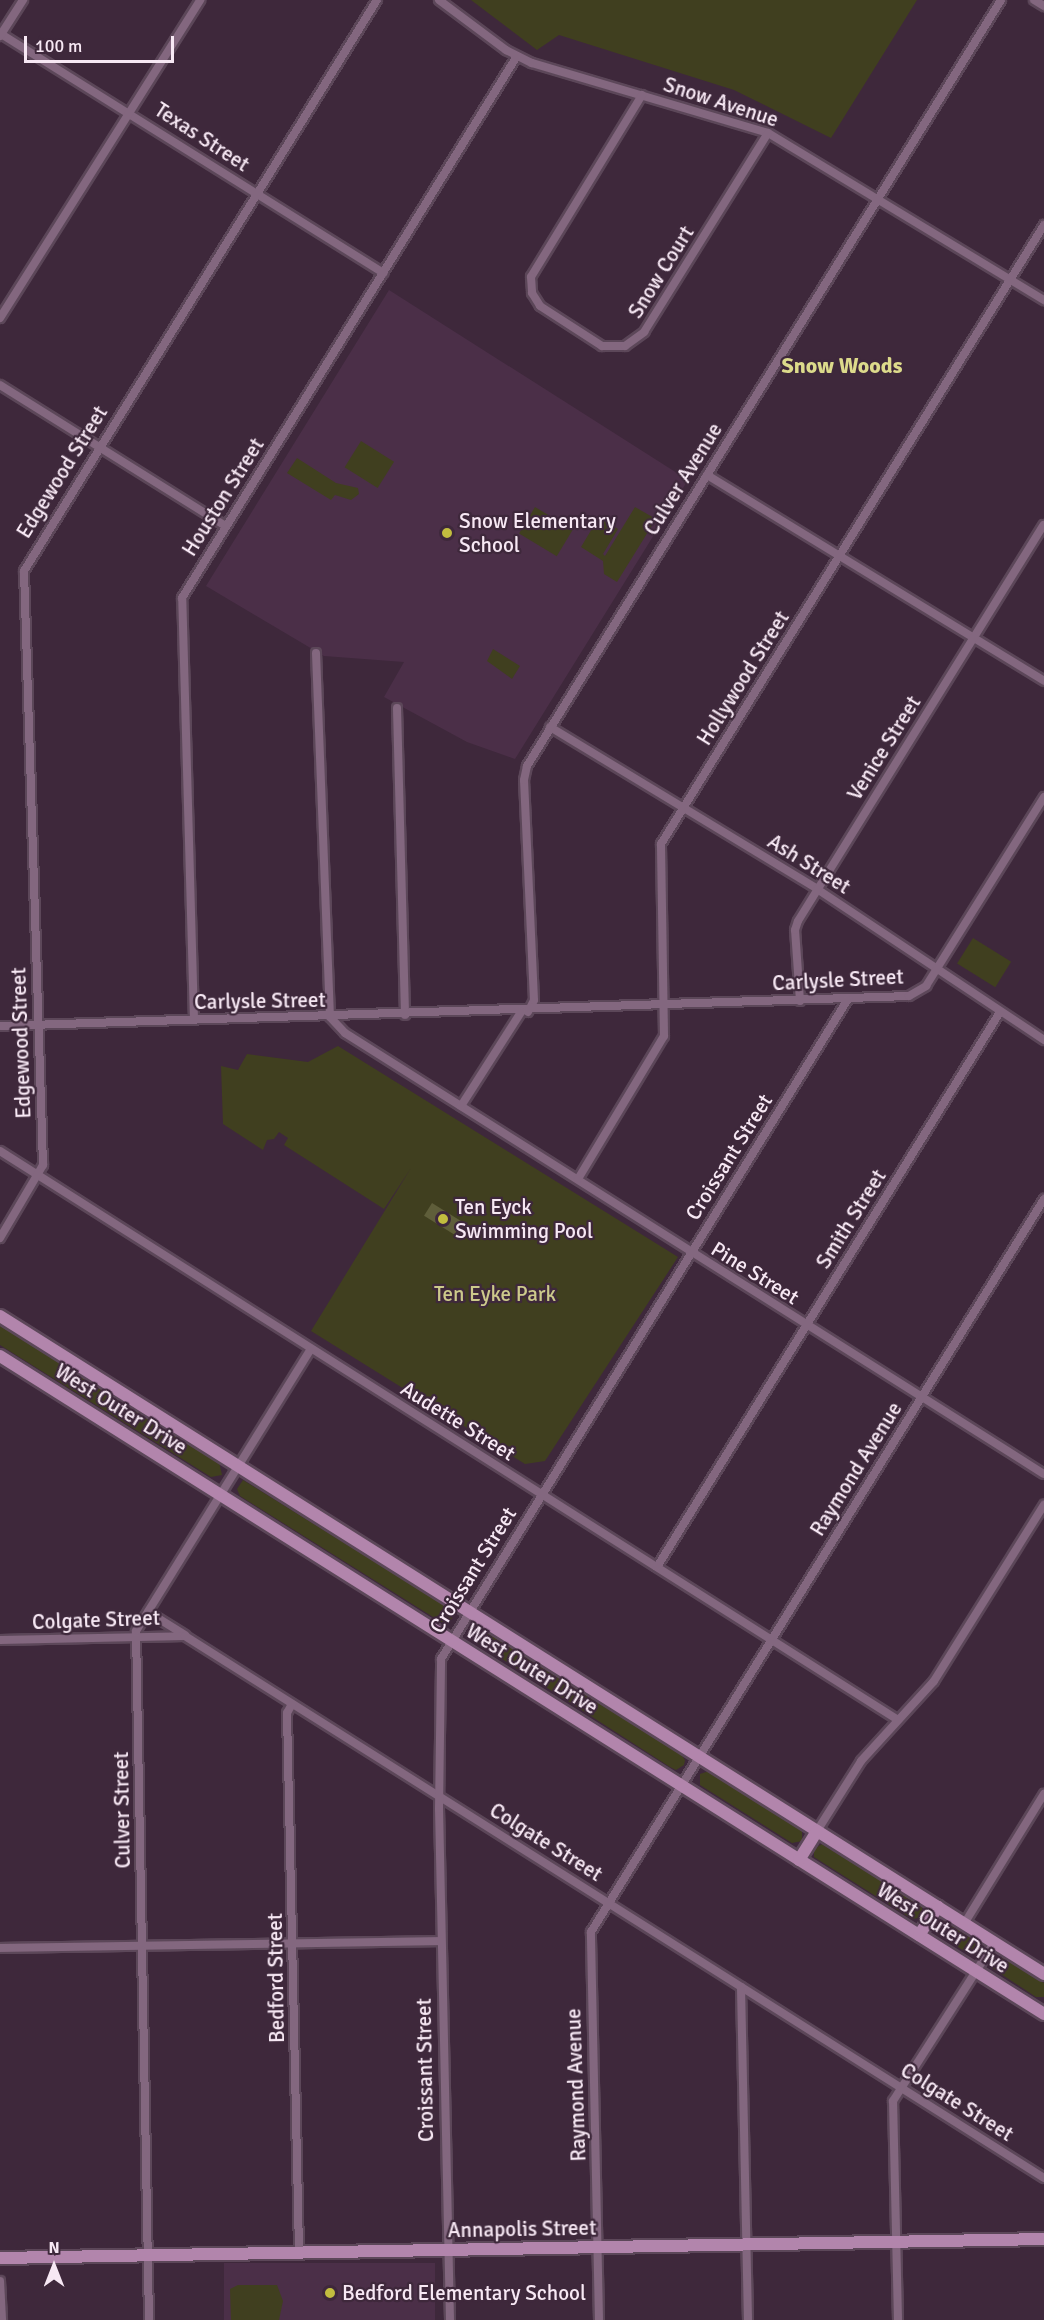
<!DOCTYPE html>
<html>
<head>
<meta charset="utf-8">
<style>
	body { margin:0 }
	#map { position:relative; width:1044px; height:2320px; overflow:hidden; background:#3e283b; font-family:Signika,sans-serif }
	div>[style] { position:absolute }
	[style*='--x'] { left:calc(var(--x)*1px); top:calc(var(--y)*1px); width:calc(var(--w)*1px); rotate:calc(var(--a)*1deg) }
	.built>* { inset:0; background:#4b2f48; transform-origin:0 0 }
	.green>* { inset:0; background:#403f1f; transform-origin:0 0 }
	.water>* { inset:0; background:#5f5e3a; transform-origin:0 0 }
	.roads { filter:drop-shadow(2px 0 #5c4759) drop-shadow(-2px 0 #5c4759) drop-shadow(0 2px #5c4759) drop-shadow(0 -2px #5c4759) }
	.street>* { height:8px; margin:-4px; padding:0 4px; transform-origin:4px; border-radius:4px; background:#83677f }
	.secondary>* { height:12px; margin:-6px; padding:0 6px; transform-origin:6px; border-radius:6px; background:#b285ac }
	.dots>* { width:16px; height:16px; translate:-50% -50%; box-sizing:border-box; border:3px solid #3e283b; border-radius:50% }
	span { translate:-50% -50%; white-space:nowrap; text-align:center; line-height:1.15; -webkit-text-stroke:4.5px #3e283b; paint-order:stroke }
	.street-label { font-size:21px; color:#f7e8f4 }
	.poi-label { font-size:21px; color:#f7e8f4 }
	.left { translate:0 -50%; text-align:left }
	.park-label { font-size:21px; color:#ccca8b }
	.neighbourhood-label { font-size:22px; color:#dcda8b; font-weight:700 }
	.north { position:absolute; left:24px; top:2236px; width:60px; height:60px; -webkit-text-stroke:4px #3e283b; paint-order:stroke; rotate:0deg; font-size:16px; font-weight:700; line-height:24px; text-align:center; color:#f7e8f4 }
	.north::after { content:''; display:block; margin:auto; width:21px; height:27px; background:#f7e8f4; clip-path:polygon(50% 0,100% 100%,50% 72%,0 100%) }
	.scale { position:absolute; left:24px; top:36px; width:150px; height:27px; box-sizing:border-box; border:3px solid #f7e8f4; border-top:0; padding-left:8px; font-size:18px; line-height:21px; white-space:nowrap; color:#f7e8f4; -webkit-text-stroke:4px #3e283b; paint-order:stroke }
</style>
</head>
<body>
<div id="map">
	<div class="built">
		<i style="clip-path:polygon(389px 290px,688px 480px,515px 759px,467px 742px,384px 697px,404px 662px,324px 656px,206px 586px)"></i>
		<i style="left:435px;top:2263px;width:57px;height:211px;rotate:90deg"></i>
	</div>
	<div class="green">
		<i style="clip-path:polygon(471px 0,917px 0,831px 138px,734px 90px,559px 35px,537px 50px)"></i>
		<i style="left:361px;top:441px;width:39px;height:31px;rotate:32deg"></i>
		<i style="clip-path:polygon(297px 458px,336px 483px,358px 488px,359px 494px,351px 500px,335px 495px,331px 500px,287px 473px)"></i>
		<i style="left:535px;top:507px;width:44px;height:31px;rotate:31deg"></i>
		<i style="clip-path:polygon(635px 507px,656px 519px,617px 582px,604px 574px,603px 561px,581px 547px,599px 517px,618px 529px,603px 554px,605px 556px)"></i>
		<i style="clip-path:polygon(493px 649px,520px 666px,512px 679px,487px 661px)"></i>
		<i style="left:973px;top:938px;width:45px;height:30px;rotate:32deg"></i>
		<i style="clip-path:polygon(338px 1046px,678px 1257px,545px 1461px,525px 1464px,311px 1331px,411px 1168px,384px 1209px,284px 1145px,288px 1138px,279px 1132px,274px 1139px,267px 1140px,263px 1150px,223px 1124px,221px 1066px,238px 1070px,247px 1054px,308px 1062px)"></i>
		<i style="clip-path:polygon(0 1325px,219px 1462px,222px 1475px,211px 1477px,0 1345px)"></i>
		<i style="clip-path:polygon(243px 1480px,451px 1609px,452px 1621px,441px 1622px,240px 1496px,237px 1489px)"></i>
		<i style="clip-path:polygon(473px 1626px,479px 1627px,681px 1754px,685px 1760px,684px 1765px,676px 1770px,670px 1767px,468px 1637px)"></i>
		<i style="clip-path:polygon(709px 1771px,802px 1830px,802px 1841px,792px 1843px,700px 1785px,700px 1774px)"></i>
		<i style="clip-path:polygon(822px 1844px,922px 1906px,923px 1917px,912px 1919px,814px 1857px,814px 1849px)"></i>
		<i style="clip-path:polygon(944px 1920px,979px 1942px,979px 1953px,970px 1955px,935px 1932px,936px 1923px)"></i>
		<i style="clip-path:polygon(1001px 1956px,1044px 1983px,1044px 1997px,1036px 1997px,992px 1968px,992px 1963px)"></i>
		<i style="clip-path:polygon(238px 2285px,277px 2285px,283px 2301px,279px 2320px,231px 2320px,230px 2289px)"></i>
	</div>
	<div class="water">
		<i style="left:432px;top:1203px;width:36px;height:15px;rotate:32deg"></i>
	</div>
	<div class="roads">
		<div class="street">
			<i style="--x:439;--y:0;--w:84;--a:36.7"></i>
			<i style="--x:506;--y:50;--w:29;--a:27"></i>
			<i style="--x:532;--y:63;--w:246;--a:16.5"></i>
			<i style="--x:768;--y:133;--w:323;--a:31.2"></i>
			<i style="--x:1034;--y:0;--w:12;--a:31"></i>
			<i style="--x:1;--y:34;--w:451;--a:32"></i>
			<i style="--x:0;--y:36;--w:43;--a:-57.4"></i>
			<i style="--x:642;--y:95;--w:213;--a:121.4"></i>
			<i style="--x:531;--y:277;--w:16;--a:86"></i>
			<i style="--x:532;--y:293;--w:15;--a:58"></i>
			<i style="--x:540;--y:306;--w:74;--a:32.8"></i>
			<i style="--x:602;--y:346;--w:23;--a:0"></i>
			<i style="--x:625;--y:346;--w:24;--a:-36"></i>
			<i style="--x:644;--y:332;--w:234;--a:-58.1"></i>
			<i style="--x:0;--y:318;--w:376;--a:-57.8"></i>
			<i style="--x:0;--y:385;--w:266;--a:32"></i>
			<i style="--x:707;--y:475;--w:395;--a:31.4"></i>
			<i style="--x:316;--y:653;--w:364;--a:87.8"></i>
			<i style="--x:330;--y:1017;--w:22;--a:47"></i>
			<i style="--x:345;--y:1033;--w:826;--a:32.25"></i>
			<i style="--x:397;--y:708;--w:307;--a:88.5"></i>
			<i style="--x:550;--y:727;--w:312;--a:31.2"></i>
			<i style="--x:817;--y:889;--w:273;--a:33.6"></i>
			<i style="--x:800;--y:1001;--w:71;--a:-94"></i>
			<i style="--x:795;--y:930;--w:9;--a:-72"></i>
			<i style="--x:798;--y:921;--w:466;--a:-58.2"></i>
			<i style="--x:528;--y:1012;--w:13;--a:-63"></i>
			<i style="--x:534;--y:1000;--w:220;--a:-92.6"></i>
			<i style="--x:524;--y:780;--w:14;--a:-78"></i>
			<i style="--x:527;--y:766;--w:901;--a:-58.25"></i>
			<i style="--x:194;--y:1020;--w:422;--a:-91.6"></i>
			<i style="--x:182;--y:598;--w:637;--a:-58.28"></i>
			<i style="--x:0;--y:1026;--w:909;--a:-1.89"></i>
			<i style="--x:909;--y:996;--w:20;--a:-30"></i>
			<i style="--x:926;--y:986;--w:223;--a:-58"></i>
			<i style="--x:461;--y:1106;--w:112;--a:-57.4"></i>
			<i style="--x:0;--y:1151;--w:1063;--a:32.36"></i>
			<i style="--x:578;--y:1179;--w:167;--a:-59"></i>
			<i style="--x:664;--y:1036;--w:192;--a:-90.9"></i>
			<i style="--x:661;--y:844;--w:728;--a:-58.25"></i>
			<i style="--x:0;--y:1238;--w:85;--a:-59.5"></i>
			<i style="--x:43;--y:1165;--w:594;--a:-91.83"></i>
			<i style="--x:24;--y:571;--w:671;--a:-58.28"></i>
			<i style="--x:657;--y:1567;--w:652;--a:-58.28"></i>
			<i style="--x:148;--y:1612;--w:44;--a:31.9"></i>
			<i style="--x:0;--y:1640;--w:185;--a:-1.2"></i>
			<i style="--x:185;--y:1636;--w:1016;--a:32.25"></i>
			<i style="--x:292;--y:1704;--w:10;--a:119"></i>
			<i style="--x:287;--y:1713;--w:539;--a:88.72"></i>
			<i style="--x:817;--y:1831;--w:83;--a:-57.8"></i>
			<i style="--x:861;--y:1761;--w:108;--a:-47.6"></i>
			<i style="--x:934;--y:1681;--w:208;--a:-58"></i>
			<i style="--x:964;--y:1924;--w:153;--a:-58.4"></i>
			<i style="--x:0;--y:1948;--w:441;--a:-0.9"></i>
			<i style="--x:741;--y:1987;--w:333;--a:88.8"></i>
			<i style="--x:0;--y:2281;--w:39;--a:87"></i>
			<i style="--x:149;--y:2320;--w:689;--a:-91.08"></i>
			<i style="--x:136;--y:1631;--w:332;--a:-58.2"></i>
			<i style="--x:450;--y:2320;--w:511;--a:-91.23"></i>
			<i style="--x:439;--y:1809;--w:150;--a:-89.2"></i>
			<i style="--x:441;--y:1659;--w:775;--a:-58.34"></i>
			<i style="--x:599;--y:2320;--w:388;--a:-91.2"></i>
			<i style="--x:591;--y:1932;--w:862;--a:-58.28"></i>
			<i style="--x:898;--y:2320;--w:219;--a:-91.3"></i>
			<i style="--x:893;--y:2101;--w:188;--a:-57.4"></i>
		</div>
		<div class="secondary">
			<i style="--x:0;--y:1316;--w:1234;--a:32.22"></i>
			<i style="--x:0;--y:1356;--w:1234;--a:32.22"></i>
			<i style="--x:799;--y:1860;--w:34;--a:-58"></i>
			<i style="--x:919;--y:1935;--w:34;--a:-56"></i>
			<i style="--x:0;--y:2258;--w:1044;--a:-1.04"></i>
		</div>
	</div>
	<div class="dots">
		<i style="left:447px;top:533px;background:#c2bd3f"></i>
		<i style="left:443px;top:1219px;background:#c2bd3f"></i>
		<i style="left:330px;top:2293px;background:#c2bd3f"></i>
	</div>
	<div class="street-label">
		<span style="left:721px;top:102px;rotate:18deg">Snow Avenue</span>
		<span style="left:202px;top:137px;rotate:33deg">Texas Street</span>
		<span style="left:661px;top:272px;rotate:-58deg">Snow Court</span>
		<span style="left:62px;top:472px;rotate:-58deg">Edgewood Street</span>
		<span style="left:683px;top:479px;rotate:-58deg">Culver Avenue</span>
		<span style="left:223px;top:497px;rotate:-58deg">Houston Street</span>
		<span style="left:743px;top:678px;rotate:-58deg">Hollywood Street</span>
		<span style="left:884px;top:748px;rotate:-58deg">Venice Street</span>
		<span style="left:809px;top:864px;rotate:32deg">Ash Street</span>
		<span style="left:838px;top:980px;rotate:-3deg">Carlysle Street</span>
		<span style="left:260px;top:1001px;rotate:-1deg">Carlysle Street</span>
		<span style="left:21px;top:1043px;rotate:-92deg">Edgewood Street</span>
		<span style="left:729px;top:1157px;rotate:-58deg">Croissant Street</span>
		<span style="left:851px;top:1219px;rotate:-58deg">Smith Street</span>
		<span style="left:755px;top:1273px;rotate:32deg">Pine Street</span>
		<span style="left:121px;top:1409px;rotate:32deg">West Outer Drive</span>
		<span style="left:458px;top:1421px;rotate:32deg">Audette Street</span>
		<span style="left:856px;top:1469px;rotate:-58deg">Raymond Avenue</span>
		<span style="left:473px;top:1570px;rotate:-58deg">Croissant Street</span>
		<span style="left:96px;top:1620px;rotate:-2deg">Colgate Street</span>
		<span style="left:532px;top:1669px;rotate:32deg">West Outer Drive</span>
		<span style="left:122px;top:1810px;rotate:-91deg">Culver Street</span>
		<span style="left:546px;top:1842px;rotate:32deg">Colgate Street</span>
		<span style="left:943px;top:1928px;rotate:32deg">West Outer Drive</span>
		<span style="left:276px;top:1978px;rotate:-91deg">Bedford Street</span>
		<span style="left:425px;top:2070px;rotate:-91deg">Croissant Street</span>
		<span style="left:576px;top:2085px;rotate:-92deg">Raymond Avenue</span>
		<span style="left:957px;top:2102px;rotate:32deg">Colgate Street</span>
		<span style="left:522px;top:2229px;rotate:-1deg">Annapolis Street</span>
	</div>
	<div class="poi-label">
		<span class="left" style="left:459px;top:533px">Snow Elementary<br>School</span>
		<span class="left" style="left:455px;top:1219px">Ten Eyck<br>Swimming Pool</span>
		<span class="left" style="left:342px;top:2293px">Bedford Elementary School</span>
	</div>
	<div class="park-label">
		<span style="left:495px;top:1294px">Ten Eyke Park</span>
	</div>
	<div class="neighbourhood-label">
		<span style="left:842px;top:366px">Snow Woods</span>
	</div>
	<div class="north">N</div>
	<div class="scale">100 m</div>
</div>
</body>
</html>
